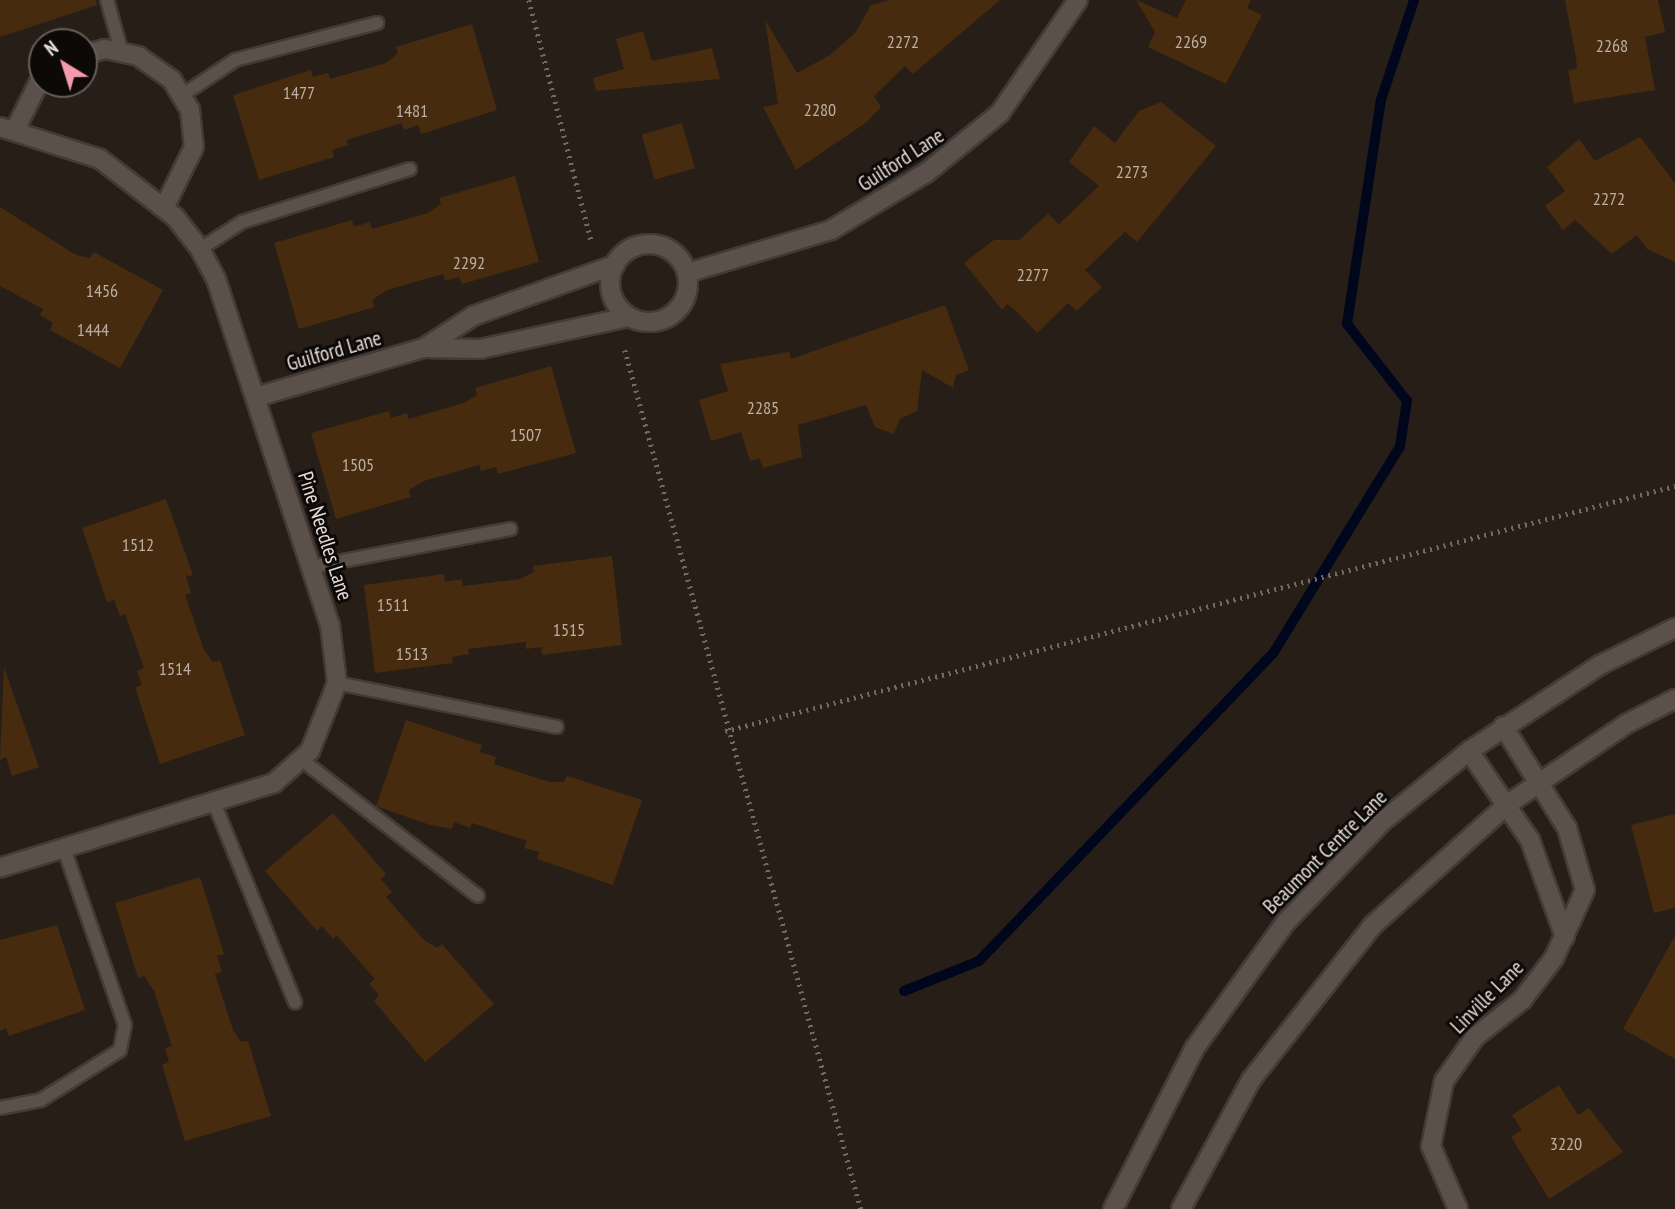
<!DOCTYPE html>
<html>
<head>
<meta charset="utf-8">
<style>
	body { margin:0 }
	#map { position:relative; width:1675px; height:1209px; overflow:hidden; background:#271e18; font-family:"PT Sans Narrow",sans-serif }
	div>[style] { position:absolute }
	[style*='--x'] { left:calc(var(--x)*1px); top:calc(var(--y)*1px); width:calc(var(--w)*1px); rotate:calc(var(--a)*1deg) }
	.stream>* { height:10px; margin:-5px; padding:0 5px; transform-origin:5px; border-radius:5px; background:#00061c }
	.building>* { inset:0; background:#462b0e; transform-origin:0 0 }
	.path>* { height:4.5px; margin-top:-2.25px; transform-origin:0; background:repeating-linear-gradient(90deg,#716964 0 2px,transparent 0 7px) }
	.roads { filter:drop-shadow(2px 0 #423b37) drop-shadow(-2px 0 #423b37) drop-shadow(0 2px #423b37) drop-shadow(0 -2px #423b37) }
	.service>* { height:12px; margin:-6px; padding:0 6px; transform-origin:6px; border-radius:6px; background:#5b514a }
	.minor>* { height:18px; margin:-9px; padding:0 9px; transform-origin:9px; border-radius:9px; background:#5b514a }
	.minor>.ring { margin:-9px; padding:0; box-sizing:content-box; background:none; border:18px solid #5b514a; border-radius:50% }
	.tertiary>* { height:18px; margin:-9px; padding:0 9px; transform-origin:9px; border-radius:9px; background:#5b514a }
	span { translate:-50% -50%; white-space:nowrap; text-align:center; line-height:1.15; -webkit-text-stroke:6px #0d0907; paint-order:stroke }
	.number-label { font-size:18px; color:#bcb0a6 }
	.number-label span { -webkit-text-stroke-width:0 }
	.street-label { font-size:21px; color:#e4ddd9 }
	.north { position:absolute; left:28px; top:28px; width:70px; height:70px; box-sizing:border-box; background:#0d0907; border:2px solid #635e5b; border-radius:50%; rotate:322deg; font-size:19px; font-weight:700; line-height:28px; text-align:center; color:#e4ddd9 }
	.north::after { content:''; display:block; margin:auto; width:24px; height:32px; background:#f39aac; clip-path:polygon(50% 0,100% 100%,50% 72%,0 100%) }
</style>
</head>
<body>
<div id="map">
	<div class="stream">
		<i style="--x:904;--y:991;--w:81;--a:-21.8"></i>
		<i style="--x:979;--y:961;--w:427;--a:-46.3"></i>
		<i style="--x:1274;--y:652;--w:241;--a:-58.5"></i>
		<i style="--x:1400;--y:446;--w:46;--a:-81.2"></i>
		<i style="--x:1407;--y:401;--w:98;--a:-127.9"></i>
		<i style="--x:1347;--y:324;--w:227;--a:-81.4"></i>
		<i style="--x:1381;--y:100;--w:105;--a:-71.7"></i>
	</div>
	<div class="building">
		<i style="clip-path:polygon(0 0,96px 0,97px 5px,0 37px)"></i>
		<i style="clip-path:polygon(890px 0,1000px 0,913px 74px,905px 66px,874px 96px,881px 107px,867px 122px,796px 170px,763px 107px,778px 104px,765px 20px,797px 73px,830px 55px,856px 32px,871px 5px)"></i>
		<i style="clip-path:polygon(1136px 0,1177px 18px,1186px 0,1251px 0,1247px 8px,1262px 15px,1226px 84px,1148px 47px,1155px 32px)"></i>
		<i style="clip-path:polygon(1565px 0,1658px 0,1665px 32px,1645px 37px,1655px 90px,1574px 103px,1568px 70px,1577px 69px,1576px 58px)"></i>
		<i style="clip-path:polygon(472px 24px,497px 110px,421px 134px,418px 125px,404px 130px,402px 123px,347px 140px,348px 145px,332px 150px,334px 157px,259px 180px,233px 95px,311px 70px,313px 77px,328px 73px,330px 79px,386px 63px,398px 53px,396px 47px)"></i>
		<i style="clip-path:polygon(643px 31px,652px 61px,712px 48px,720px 79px,596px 91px,593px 78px,624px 69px,616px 39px)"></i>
		<i style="clip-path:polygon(1161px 102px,1216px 146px,1137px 242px,1125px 232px,1085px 270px,1102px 287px,1077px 311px,1068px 303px,1037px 333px,1014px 309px,1007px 304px,1002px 310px,964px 263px,994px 240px,1019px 240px,1048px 214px,1059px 224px,1099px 186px,1069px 162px,1094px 126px,1115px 143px,1139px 111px)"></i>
		<i style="left:682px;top:123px;width:47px;height:42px;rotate:74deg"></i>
		<i style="clip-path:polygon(1640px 137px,1675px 183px,1675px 262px,1647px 249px,1637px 235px,1612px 254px,1575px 220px,1563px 230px,1545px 206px,1565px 191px,1547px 167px,1579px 139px,1595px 161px)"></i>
		<i style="clip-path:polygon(515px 176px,539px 262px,462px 284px,459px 277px,445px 281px,443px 274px,387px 290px,372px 300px,375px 307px,299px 329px,274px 243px,352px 220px,354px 227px,370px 222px,372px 229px,428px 213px,441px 204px,439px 198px)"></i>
		<i style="clip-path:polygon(0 207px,76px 255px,90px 258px,94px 252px,163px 290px,120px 368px,50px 330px,53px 323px,40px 315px,43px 309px,0 286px)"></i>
		<i style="clip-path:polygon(945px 305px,969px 370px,956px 375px,953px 388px,922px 370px,917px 411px,900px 419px,894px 434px,875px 427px,866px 405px,798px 425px,802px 457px,763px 468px,759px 458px,750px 461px,741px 432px,711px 441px,699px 400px,728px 391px,720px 364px,789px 352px,791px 359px)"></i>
		<i style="clip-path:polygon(551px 366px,576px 453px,498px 474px,496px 467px,481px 471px,479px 465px,424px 481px,409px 490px,411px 497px,336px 519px,311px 433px,389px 411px,391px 418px,407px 413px,409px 419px,464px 403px,477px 395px,475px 388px)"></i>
		<i style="clip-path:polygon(166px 499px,193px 575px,186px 577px,191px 593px,185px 595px,204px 650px,213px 662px,220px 660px,245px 735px,160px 764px,135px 687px,142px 685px,137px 671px,144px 668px,125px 614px,120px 616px,114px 600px,107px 602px,82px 528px)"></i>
		<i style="clip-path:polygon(612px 556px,622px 645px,542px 655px,541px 647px,526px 649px,526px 642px,468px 649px,469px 654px,452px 657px,453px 663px,375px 673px,364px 585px,444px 574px,445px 582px,462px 579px,463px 586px,520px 579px,534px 572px,533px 566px)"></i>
		<i style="clip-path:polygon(4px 667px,39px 767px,12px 776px,6px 757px,0 760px)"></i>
		<i style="clip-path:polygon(406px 720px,482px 745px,480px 752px,496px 757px,494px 764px,549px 782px,564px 782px,567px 776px,642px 800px,613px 885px,537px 859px,539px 852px,524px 848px,527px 841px,472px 823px,470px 828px,454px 822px,452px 829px,430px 825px,376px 806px)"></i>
		<i style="clip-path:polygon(333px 813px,386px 874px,381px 879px,392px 892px,386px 897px,424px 940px,437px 948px,442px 944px,494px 1004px,425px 1062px,374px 1001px,379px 995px,369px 984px,375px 979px,337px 936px,333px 939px,322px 926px,317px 931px,265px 871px)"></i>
		<i style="clip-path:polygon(1675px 814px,1675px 908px,1654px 913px,1631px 825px)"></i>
		<i style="clip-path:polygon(200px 877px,224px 954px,217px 956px,222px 972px,215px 974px,233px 1030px,241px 1042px,248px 1041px,271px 1116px,185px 1141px,162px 1065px,169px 1062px,165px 1048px,172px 1046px,154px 991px,144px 976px,138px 978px,115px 903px)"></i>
		<i style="clip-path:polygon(57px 925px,85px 1010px,9px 1036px,6px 1028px,0 1031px,0 940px)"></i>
		<i style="clip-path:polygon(1675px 936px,1675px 1059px,1623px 1029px)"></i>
		<i style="clip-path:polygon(1559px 1085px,1578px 1115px,1589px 1108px,1623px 1152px,1549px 1199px,1511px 1137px,1522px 1130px,1512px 1115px)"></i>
	</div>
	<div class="path">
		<i style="--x:529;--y:0;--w:251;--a:75.5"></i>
		<i style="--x:625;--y:350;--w:891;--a:74.64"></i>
		<i style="--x:725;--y:731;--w:981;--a:-14.46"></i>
	</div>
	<div class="roads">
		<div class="service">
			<i style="--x:107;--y:0;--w:55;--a:74.2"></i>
			<i style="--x:181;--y:96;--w:65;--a:-33.7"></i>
			<i style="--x:235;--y:60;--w:147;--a:-14.6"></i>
			<i style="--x:200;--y:249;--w:50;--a:-32.7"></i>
			<i style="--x:242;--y:222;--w:176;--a:-17.5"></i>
			<i style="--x:311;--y:567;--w:203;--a:-10.8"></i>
			<i style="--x:337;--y:683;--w:224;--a:11.3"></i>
			<i style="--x:302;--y:760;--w:222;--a:37.7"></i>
			<i style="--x:215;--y:805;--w:213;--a:67.9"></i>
			<i style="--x:0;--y:1108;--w:42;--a:-11"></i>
			<i style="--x:41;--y:1100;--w:93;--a:-32.3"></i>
			<i style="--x:120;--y:1050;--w:25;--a:-79"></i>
			<i style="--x:125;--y:1025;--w:186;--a:-109.1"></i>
		</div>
		<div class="minor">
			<i style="--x:84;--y:55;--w:22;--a:-16"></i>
			<i style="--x:105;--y:49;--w:34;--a:12"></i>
			<i style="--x:138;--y:56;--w:42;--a:35.2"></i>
			<i style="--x:172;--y:80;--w:35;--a:59"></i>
			<i style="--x:190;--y:110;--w:37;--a:84"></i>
			<i style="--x:194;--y:147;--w:68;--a:116.2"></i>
			<i style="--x:0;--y:127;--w:105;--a:17.7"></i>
			<i style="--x:100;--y:159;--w:95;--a:37.7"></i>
			<i style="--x:175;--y:217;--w:41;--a:52"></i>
			<i style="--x:200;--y:249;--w:34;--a:62"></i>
			<i style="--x:216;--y:279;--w:364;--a:71.8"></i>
			<i style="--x:330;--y:625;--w:58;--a:83.1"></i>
			<i style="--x:337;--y:683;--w:73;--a:111.7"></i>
			<i style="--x:310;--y:751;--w:48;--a:138.4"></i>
			<i style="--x:274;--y:783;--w:287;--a:162.8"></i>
			<i style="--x:15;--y:130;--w:60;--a:-63.4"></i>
			<i class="ring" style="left:610px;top:244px;width:60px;height:60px"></i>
			<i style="--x:687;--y:273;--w:150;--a:-16.6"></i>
			<i style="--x:831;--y:230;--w:111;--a:-31"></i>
			<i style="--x:926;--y:173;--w:95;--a:-39"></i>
			<i style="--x:1000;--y:113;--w:137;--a:-55.4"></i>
			<i style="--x:424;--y:348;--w:56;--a:1"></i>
			<i style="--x:480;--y:349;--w:151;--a:-12.2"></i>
			<i style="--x:256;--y:397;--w:175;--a:-16.3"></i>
			<i style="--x:424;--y:348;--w:59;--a:-33.1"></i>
			<i style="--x:473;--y:316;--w:151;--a:-19.8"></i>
			<i style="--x:1469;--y:751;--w:108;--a:55.6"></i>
			<i style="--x:1530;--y:840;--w:103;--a:70.2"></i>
			<i style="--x:1458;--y:1209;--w:69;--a:-113.2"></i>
			<i style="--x:1431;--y:1146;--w:66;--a:-78.7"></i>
			<i style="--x:1444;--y:1081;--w:54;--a:-54.8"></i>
			<i style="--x:1475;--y:1037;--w:60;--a:-38.2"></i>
			<i style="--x:1522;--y:1000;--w:53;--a:-52.7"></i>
			<i style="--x:1554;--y:958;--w:75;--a:-65.5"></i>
			<i style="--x:1585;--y:890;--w:65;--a:-106.2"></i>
			<i style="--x:1567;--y:828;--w:120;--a:-122.1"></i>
		</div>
		<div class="tertiary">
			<i style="--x:1113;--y:1209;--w:179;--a:-63.1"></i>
			<i style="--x:1194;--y:1049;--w:157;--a:-54.1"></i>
			<i style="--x:1286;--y:922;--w:140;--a:-46.2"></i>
			<i style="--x:1383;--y:821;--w:111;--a:-39.1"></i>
			<i style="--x:1469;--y:751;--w:157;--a:-33.3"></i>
			<i style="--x:1600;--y:665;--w:84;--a:-26.3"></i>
			<i style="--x:1181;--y:1209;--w:147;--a:-61.5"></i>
			<i style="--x:1251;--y:1080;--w:196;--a:-51.8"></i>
			<i style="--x:1372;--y:926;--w:183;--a:-41.9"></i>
			<i style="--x:1508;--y:804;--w:143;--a:-34.1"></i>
			<i style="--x:1626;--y:724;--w:55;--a:-27"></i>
		</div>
	</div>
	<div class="number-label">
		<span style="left:903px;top:42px">2272</span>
		<span style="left:1191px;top:42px">2269</span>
		<span style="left:1612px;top:46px">2268</span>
		<span style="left:299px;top:93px">1477</span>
		<span style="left:820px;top:110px">2280</span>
		<span style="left:412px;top:111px">1481</span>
		<span style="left:1132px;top:172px">2273</span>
		<span style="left:1609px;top:199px">2272</span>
		<span style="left:469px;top:263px">2292</span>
		<span style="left:1033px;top:275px">2277</span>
		<span style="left:102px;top:291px">1456</span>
		<span style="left:93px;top:330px">1444</span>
		<span style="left:763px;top:408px">2285</span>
		<span style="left:526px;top:435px">1507</span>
		<span style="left:358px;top:465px">1505</span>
		<span style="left:138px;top:545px">1512</span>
		<span style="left:393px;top:605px">1511</span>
		<span style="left:569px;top:630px">1515</span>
		<span style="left:412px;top:654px">1513</span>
		<span style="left:175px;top:669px">1514</span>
		<span style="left:1566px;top:1144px">3220</span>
	</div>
	<div class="street-label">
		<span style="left:901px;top:160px;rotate:-33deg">Guilford Lane</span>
		<span style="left:334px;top:351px;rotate:-16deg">Guilford Lane</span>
		<span style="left:325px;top:536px;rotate:72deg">Pine Needles Lane</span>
		<span style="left:1325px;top:852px;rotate:-45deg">Beaumont Centre Lane</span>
		<span style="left:1487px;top:997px;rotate:-45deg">Linville Lane</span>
	</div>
	<div class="north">N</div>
</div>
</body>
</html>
